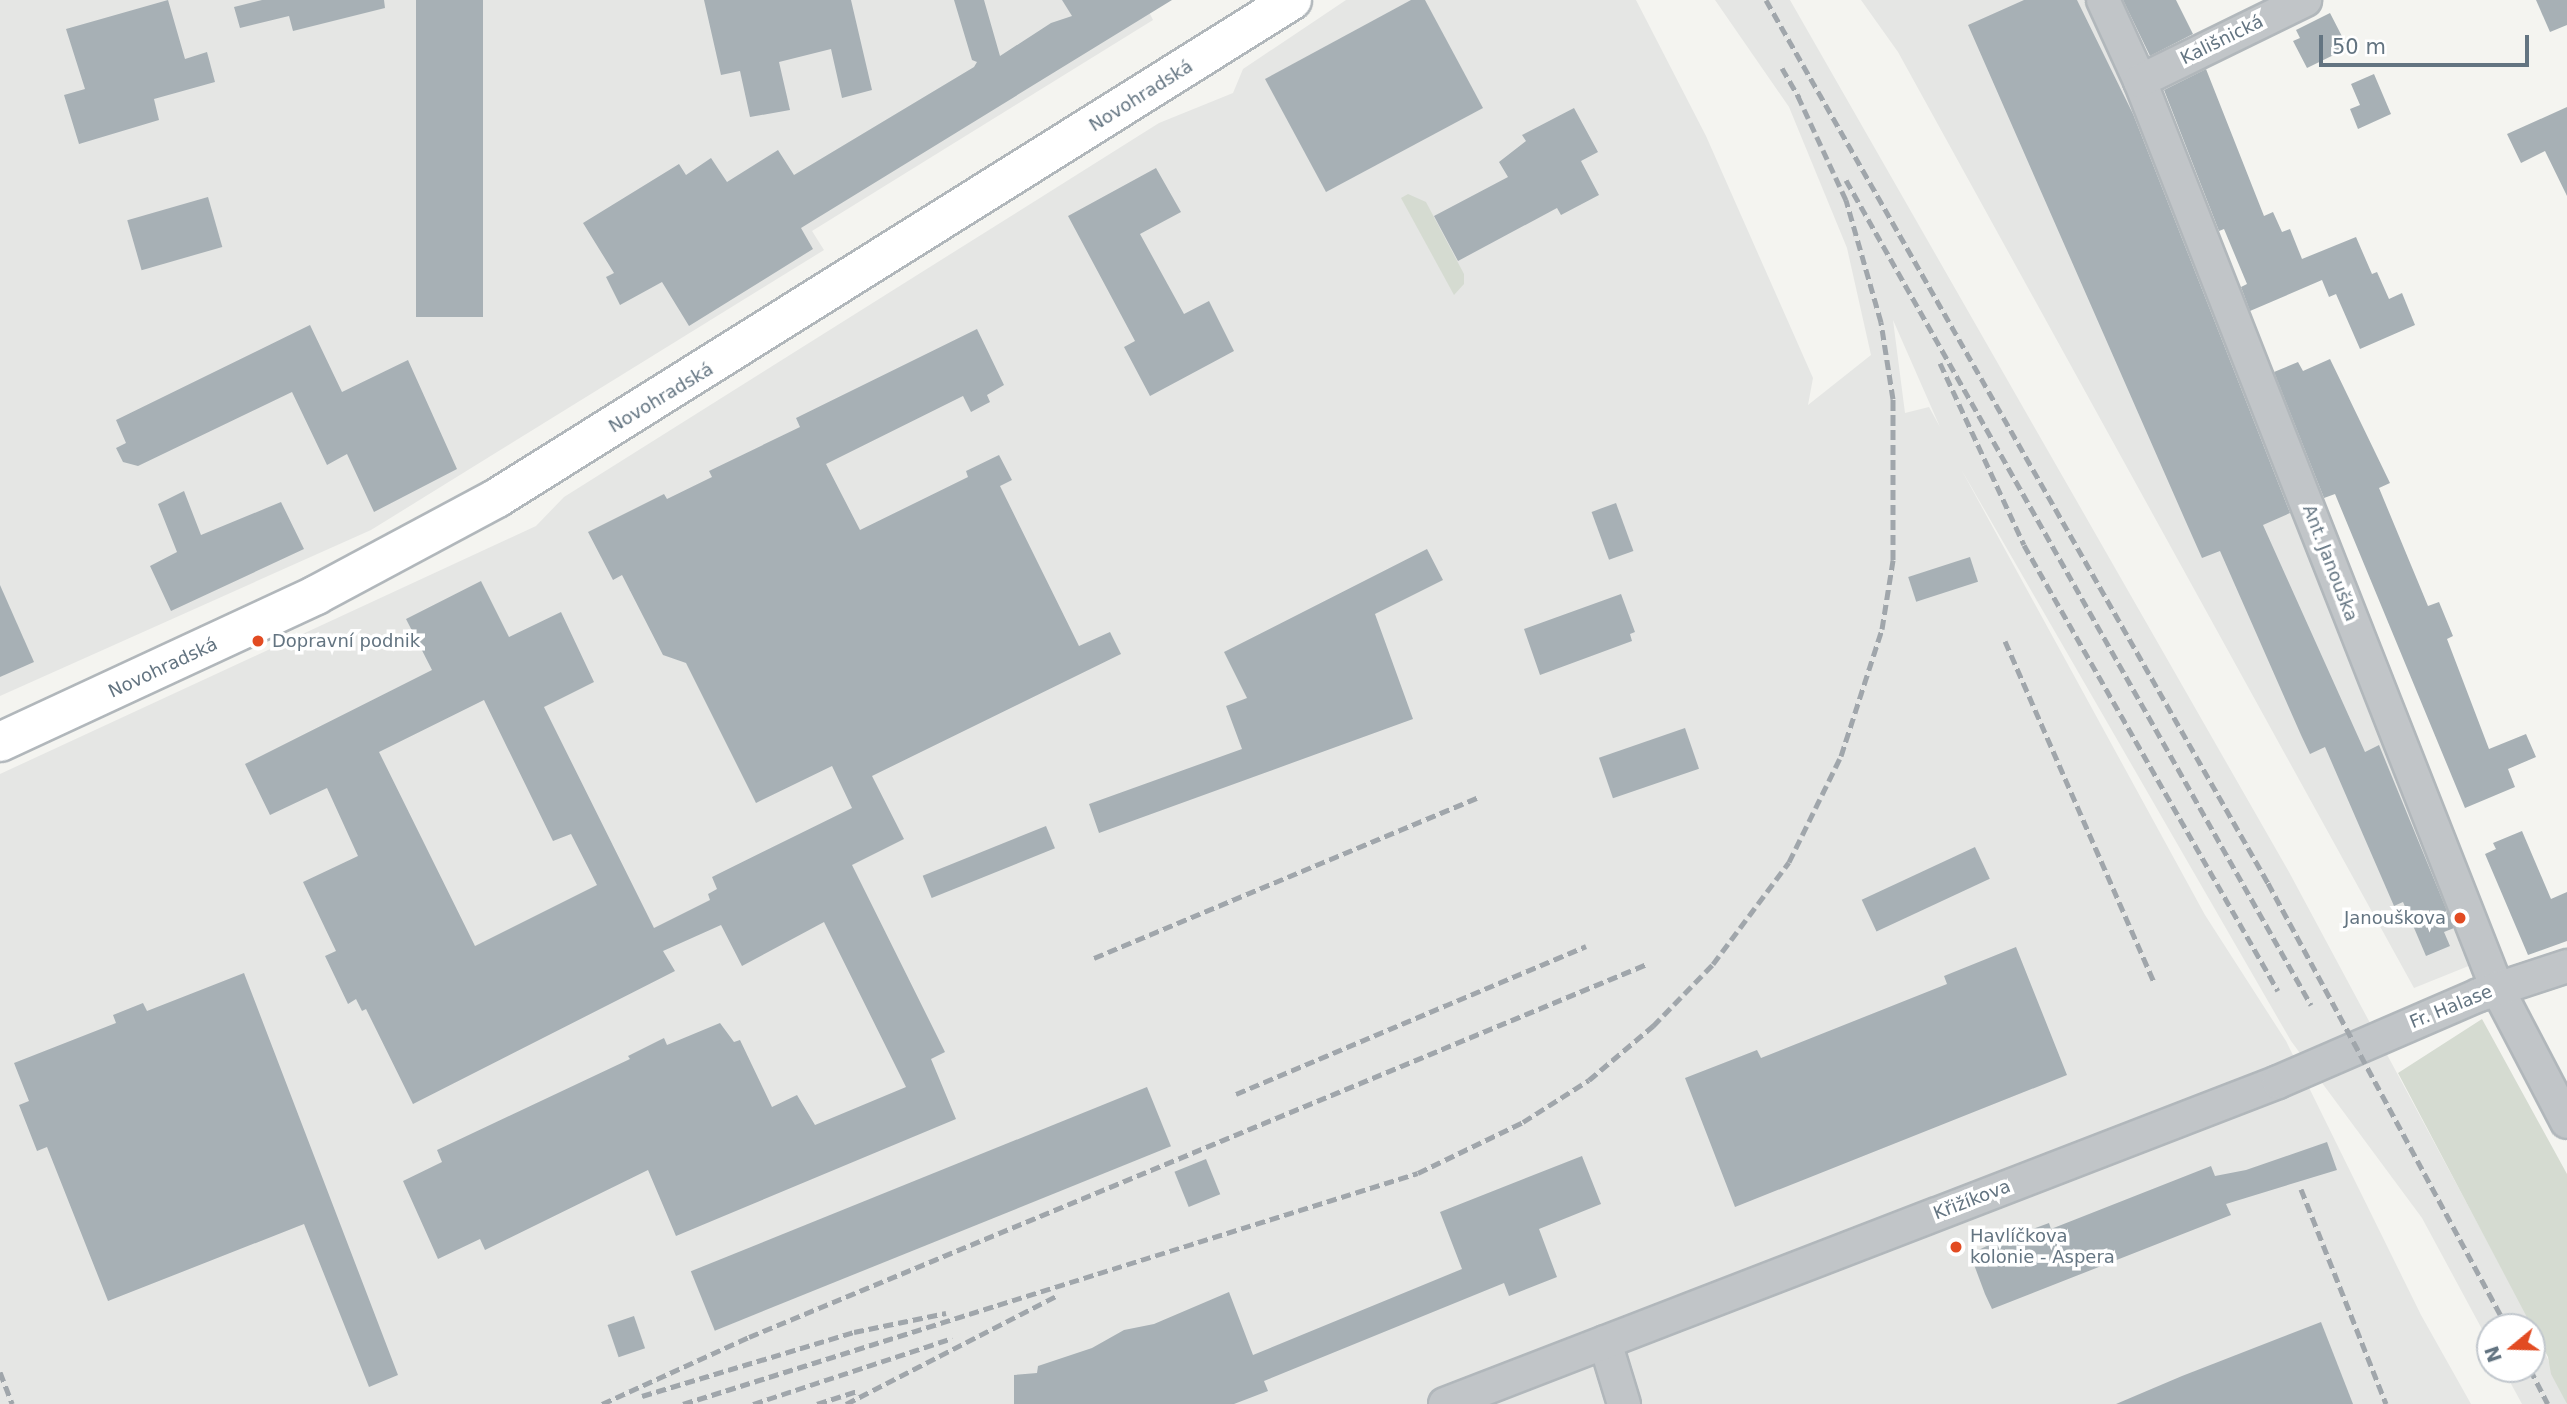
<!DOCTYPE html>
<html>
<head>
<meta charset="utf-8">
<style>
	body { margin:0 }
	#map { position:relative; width:2567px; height:1404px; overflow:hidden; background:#f4f4f0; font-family:"DejaVu Sans",sans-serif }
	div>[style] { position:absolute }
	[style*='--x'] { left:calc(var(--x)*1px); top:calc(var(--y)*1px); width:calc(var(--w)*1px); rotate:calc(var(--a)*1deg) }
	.built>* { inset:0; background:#e5e6e4 }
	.green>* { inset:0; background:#d5dbd1 }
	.building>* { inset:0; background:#a7b0b5; transform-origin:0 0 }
	.roads { filter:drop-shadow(2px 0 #b1b7bb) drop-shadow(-2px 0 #b1b7bb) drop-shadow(0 2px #b1b7bb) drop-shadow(0 -2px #b1b7bb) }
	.street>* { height:32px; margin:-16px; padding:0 16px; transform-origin:16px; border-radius:16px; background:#c1c5c8 }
	.secondary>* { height:38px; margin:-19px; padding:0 19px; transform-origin:19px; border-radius:19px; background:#fff }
	.rail>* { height:5px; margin-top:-2.5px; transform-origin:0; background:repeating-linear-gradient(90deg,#a0a6ab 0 10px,transparent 0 15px) }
	.dots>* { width:19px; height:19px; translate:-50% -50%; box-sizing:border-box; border:4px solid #fff; border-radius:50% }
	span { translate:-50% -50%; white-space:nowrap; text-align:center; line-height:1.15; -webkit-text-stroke:7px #fff; paint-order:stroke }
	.street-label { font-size:18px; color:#637481 }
	.poi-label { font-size:18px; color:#637481 }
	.left { translate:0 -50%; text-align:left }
	.right { translate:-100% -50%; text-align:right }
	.north { position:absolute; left:2476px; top:1313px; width:70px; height:70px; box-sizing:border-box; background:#fff; border:2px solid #c1c7cd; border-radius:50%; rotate:251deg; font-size:19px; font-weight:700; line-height:28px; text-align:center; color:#637481 }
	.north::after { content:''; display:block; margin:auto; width:24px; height:32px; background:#e24b22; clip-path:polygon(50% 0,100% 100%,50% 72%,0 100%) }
	.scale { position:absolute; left:2319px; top:35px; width:210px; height:32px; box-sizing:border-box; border:4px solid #637481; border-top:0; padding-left:9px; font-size:21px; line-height:24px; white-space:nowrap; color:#637481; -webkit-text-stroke:5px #fff; paint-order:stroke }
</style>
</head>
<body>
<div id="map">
	<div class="built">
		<i style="clip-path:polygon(0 0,1143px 0,1153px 20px,812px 231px,824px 250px,371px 530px,0 696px)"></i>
		<i style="clip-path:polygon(evenodd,1346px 0,1636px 0,1706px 136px,1813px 378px,1808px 405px,1871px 355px,1847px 248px,1789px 107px,1715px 0,1790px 0,2289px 872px,2537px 1334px,2567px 1404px,2522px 1404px,2503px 1369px,2532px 1369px,2532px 1327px,2490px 1327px,2490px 1344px,2422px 1218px,2291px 1041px,1961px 469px,2205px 915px,2286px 1041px,2421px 1315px,2471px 1404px,0 1404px,0 774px,536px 526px,564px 497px,1159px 123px,1233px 93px,1243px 69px,1346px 0,1893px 320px,1940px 427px,1929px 407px,1905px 413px,1893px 320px)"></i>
		<i style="clip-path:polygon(1861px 0,2103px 0,2486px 959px,2414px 988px,1898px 52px)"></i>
	</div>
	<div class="green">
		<i style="clip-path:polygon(1408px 194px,1426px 202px,1464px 274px,1464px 284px,1454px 295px,1401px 198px)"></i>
		<i style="clip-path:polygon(2482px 1019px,2567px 1174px,2567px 1404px,2551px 1374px,2548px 1357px,2398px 1073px)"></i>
	</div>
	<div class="building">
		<i style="clip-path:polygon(168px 0,185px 59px,207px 52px,215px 82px,154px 99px,159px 120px,79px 144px,64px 95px,85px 89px,66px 29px)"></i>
		<i style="clip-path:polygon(262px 0,384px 0,385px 8px,293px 31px,289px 16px,240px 28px,234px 7px)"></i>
		<i style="left:416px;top:0;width:67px;height:317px"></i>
		<i style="clip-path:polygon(704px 0,851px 0,872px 90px,842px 98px,831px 49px,779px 62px,790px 110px,750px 117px,740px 71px,721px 75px)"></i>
		<i style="clip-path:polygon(954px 0,984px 0,1000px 56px,1051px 23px,1072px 16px,1062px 0,1172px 0,801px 228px,813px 249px,689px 326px,662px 282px,620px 305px,606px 277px,614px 273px,583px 223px,679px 164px,686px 175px,711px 158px,727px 182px,778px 150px,794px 175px,974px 67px,977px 62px,972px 60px)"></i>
		<i style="clip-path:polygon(1411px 0,1425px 0,1483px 108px,1326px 192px,1265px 79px)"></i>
		<i style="clip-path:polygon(2024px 0,2077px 0,2133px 114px,2290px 513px,2263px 525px,2365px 752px,2379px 745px,2454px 928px,2444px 932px,2450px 946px,2426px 956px,2403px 902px,2394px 906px,2325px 747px,2310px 754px,2301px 735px,2220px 551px,2202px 558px,2186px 522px,1968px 25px)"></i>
		<i style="clip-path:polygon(2123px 0,2176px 0,2193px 34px,2150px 56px)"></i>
		<i style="clip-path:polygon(2536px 0,2567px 0,2567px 25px,2550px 32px)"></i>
		<i style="clip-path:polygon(2330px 13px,2348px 48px,2307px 68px,2293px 41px,2300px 38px,2296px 30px)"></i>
		<i style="clip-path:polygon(2206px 69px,2264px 216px,2273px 212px,2282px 232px,2290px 229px,2302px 259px,2356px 237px,2372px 274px,2377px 272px,2389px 299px,2402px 293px,2415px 325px,2360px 349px,2336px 294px,2329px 297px,2322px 280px,2250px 311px,2241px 287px,2247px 284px,2224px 229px,2219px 231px,2164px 90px)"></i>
		<i style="clip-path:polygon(2374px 74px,2391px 114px,2358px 129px,2350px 109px,2360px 105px,2351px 84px)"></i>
		<i style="clip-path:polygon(2567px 107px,2567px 196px,2545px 151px,2521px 163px,2507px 134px)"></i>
		<i style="clip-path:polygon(1574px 108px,1598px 152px,1581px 161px,1599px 195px,1561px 215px,1557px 208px,1458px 261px,1434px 216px,1508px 177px,1499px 162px,1526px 141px,1522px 135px)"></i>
		<i style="clip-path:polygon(1156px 168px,1181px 212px,1140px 234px,1184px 314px,1209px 301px,1234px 351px,1150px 396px,1124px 347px,1135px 341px,1068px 216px)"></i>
		<i style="left:208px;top:197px;width:52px;height:84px;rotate:74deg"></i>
		<i style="clip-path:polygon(310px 325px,342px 392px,408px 360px,457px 469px,374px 512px,347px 454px,327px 465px,292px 392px,138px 466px,123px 462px,116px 448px,126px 443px,116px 420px)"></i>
		<i style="clip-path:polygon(evenodd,977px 329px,1004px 385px,987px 395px,990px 402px,971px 412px,963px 396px,826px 464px,860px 530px,968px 477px,966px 471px,999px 455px,1012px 480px,1000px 486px,1079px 646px,1110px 632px,1121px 654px,872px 776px,904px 839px,852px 865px,945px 1052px,931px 1059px,956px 1119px,676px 1236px,648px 1170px,485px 1250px,480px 1239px,438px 1259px,403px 1181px,442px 1162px,437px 1150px,630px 1059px,628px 1056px,664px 1038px,667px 1045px,720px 1023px,734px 1042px,740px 1040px,772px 1107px,797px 1095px,815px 1125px,906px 1087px,824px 922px,742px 966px,721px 925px,663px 951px,675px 971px,413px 1104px,366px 1009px,362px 1011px,356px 999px,348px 1004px,325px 956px,336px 951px,303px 882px,358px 856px,327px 788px,270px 815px,245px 764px,432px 670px,406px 619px,481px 581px,509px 637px,561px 612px,594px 682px,544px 707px,654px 928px,710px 900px,708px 894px,717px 889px,712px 877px,852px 808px,832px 766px,756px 803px,686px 663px,663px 655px,622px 575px,613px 580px,588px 532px,664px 494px,667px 499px,712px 477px,709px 471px,800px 427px,796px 418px,977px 329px,484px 700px,553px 841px,571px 834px,597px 885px,475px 946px,379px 752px,484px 700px)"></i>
		<i style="clip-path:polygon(2330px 359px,2390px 483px,2379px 488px,2428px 606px,2439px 602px,2453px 636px,2447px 639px,2489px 749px,2526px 734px,2536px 757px,2508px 769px,2515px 787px,2465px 808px,2335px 494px,2324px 498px,2274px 372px,2298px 362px,2303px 371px)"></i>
		<i style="clip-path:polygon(184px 491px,201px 535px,281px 502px,304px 549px,171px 611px,150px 566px,177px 552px,158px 504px)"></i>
		<i style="left:1616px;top:503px;width:51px;height:26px;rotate:70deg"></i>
		<i style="clip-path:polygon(1427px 549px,1443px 580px,1375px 614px,1413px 719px,1099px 833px,1089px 804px,1242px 749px,1226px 706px,1247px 698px,1224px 652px)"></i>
		<i style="left:1970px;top:557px;width:26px;height:65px;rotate:72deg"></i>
		<i style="clip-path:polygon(0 585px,34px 662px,0 677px)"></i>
		<i style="clip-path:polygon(1621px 594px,1635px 632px,1630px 634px,1632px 641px,1540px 675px,1524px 629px)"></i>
		<i style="left:1685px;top:728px;width:43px;height:91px;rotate:71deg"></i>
		<i style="left:1046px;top:826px;width:24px;height:133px;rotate:68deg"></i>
		<i style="clip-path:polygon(2522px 831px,2551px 899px,2567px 892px,2567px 941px,2528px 955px,2485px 854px,2496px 849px,2493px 843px)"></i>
		<i style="left:1975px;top:847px;width:35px;height:125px;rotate:65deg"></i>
		<i style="clip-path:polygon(2016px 947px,2067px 1075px,1735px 1207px,1685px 1078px,1757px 1050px,1761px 1058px,1947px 984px,1944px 976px)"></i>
		<i style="clip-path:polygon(244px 973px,398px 1375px,369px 1387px,304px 1224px,108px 1301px,47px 1147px,37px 1151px,19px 1105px,29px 1101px,14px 1063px,116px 1023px,113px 1015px,143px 1003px,147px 1011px)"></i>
		<i style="left:1147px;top:1087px;width:64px;height:492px;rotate:68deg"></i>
		<i style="clip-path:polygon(2327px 1142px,2337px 1170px,2226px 1204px,2231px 1215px,1992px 1309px,1985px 1294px,1970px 1254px,1991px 1244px,2049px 1223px,2051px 1229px,2211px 1166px,2215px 1176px,2246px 1170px)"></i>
		<i style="clip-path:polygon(1582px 1156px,1601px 1204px,1539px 1229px,1557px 1277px,1509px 1296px,1504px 1283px,1264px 1381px,1268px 1391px,1234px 1404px,1014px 1404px,1014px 1375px,1037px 1373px,1038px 1366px,1092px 1348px,1124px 1330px,1154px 1324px,1229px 1292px,1253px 1355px,1462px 1269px,1440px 1212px)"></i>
		<i style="left:1206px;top:1159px;width:38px;height:34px;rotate:68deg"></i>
		<i style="left:634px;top:1316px;width:34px;height:28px;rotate:71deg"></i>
		<i style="clip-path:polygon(2321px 1322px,2353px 1404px,2116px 1404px,2182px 1376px)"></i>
	</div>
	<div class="roads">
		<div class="street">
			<i style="--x:2103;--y:0;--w:89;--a:65.4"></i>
			<i style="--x:2140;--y:81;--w:975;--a:68.52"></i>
			<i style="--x:2497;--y:988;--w:151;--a:62.4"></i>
			<i style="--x:2140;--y:81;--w:184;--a:-26.1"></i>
			<i style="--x:1605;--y:1342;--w:65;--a:73"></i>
			<i style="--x:1445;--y:1404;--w:893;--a:-21.13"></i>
			<i style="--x:2278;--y:1082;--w:219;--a:-23.4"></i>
			<i style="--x:2479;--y:995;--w:93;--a:-18.2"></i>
		</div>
		<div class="secondary">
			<i style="--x:0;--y:742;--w:349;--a:-24.9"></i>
			<i style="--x:316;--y:595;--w:205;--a:-28.2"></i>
			<i style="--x:497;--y:498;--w:938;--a:-32.06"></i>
		</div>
	</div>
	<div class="rail">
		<i style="--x:1766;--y:0;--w:1016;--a:60.38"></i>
		<i style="--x:2268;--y:883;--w:504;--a:61.71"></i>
		<i style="--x:1782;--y:68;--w:34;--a:60"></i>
		<i style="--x:1846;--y:180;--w:947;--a:60.59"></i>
		<i style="--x:1940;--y:363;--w:200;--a:65.2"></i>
		<i style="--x:2024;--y:545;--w:513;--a:60.34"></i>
		<i style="--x:2005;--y:641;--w:374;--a:66.4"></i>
		<i style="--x:1094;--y:958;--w:415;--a:-22.7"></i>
		<i style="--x:1236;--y:1094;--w:380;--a:-22.9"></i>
		<i style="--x:2301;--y:1189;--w:231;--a:68.4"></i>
		<i style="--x:2530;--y:1369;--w:39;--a:63"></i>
		<i style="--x:0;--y:1372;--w:34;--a:69"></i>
		<i style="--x:642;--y:1396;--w:221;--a:-16.8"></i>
		<i style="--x:854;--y:1332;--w:94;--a:-11.7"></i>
		<i style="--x:602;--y:1404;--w:162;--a:-24.5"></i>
		<i style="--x:749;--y:1337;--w:972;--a:-22.56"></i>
		<i style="--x:683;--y:1404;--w:770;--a:-17.45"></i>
		<i style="--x:1418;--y:1173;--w:117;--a:-25.9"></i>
		<i style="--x:1523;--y:1122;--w:78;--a:-32.5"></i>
		<i style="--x:1589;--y:1080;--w:84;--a:-40.2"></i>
		<i style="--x:1653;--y:1026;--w:86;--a:-45.9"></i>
		<i style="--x:1713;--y:964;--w:127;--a:-53.3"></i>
		<i style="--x:1789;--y:862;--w:118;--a:-63.9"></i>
		<i style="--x:1841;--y:756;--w:133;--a:-72.1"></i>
		<i style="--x:1882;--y:629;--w:70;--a:-80.9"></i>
		<i style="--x:1893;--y:560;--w:161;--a:-90"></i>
		<i style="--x:1893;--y:399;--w:78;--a:-98.9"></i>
		<i style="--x:1881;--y:322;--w:127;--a:-106"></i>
		<i style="--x:1846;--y:200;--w:119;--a:-114.8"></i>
		<i style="--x:753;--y:1404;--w:210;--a:-18.3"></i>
		<i style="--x:817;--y:1404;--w:42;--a:-18"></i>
		<i style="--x:846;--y:1404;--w:236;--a:-27.2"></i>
	</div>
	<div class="dots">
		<i style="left:258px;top:641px;background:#e24b22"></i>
		<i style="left:2460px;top:918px;background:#e24b22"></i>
		<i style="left:1956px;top:1247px;background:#e24b22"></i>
	</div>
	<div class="street-label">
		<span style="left:2222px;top:40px;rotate:-26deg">Kališnická</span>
		<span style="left:1141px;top:96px;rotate:-32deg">Novohradská</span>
		<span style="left:661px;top:398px;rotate:-31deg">Novohradská</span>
		<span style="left:2330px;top:563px;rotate:69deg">Ant. Janouška</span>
		<span style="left:163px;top:668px;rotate:-25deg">Novohradská</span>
		<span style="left:2451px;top:1007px;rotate:-22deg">Fr. Halase</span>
		<span style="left:1972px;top:1200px;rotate:-21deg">Křižíkova</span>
	</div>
	<div class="poi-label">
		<span class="left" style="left:272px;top:641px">Dopravní podnik</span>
		<span class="right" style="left:2446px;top:918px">Janouškova</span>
		<span class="left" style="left:1970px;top:1247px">Havlíčkova<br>kolonie - Aspera</span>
	</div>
	<div class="north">N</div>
	<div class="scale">50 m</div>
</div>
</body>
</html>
